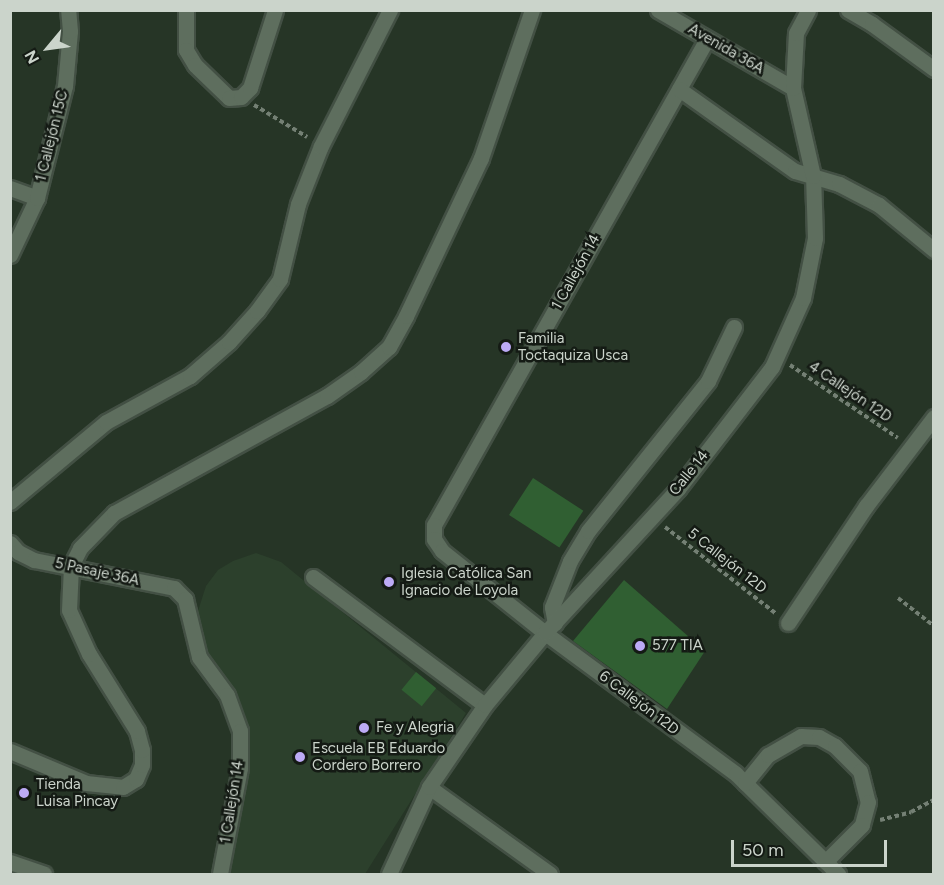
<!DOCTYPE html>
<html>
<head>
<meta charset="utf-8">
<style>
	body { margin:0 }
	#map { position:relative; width:944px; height:885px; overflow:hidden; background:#263526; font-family:Figtree,sans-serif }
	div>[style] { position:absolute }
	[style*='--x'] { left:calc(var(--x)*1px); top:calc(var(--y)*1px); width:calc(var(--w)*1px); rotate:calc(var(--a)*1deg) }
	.built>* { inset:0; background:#2c402c }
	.building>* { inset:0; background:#305f32; transform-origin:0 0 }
	.path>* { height:4px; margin-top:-2px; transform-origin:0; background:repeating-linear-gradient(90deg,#748074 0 4.5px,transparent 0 7.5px) }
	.roads { filter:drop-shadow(2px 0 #435044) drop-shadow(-2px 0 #435044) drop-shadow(0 2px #435044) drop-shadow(0 -2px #435044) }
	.minor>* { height:15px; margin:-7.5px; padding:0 7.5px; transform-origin:7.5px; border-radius:7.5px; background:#5e6e5e }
	.tertiary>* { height:15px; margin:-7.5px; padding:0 7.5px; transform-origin:7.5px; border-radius:7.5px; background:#5e6e5e }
	.dots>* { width:16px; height:16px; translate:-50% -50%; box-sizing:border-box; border:3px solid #141a14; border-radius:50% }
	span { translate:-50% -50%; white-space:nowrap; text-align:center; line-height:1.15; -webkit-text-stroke:5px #141a14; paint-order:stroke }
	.street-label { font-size:15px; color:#cbd4cb }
	.poi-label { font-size:15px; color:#cbd4cb }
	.left { translate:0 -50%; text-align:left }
	.frame { position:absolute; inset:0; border:12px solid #cbd4cb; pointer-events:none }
	.north { position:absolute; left:18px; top:18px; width:60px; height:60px; -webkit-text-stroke:4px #141a14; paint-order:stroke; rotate:241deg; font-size:16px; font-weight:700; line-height:24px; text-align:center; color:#cbd4cb }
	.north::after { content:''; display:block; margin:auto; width:21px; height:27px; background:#cbd4cb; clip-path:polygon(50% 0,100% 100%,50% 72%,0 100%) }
	.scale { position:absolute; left:731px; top:840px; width:156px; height:27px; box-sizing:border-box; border:3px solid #cbd4cb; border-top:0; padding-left:8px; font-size:18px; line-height:21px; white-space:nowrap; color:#cbd4cb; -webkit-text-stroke:4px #141a14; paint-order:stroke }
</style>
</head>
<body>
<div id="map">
	<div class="built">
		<i style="clip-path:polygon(256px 553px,281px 562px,466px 713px,365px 874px,230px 874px,248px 726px,212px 662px,201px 635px,198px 611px,206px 586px,218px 570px,233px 561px)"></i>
	</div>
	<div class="building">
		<i style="left:533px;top:478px;width:60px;height:44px;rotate:33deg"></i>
		<i style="clip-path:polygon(624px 580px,705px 651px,667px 709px,573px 641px)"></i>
		<i style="left:416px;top:672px;width:26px;height:23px;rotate:39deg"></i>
	</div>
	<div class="path">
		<i style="--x:254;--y:105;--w:62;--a:31.1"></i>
		<i style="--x:790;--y:365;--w:130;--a:34.1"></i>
		<i style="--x:665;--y:527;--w:140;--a:38"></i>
		<i style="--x:898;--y:598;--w:46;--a:37.9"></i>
		<i style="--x:880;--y:820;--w:32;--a:-14"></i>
		<i style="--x:911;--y:812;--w:26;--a:-28"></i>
	</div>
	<div class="roads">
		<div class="minor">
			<i style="--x:186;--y:10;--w:40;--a:90"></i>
			<i style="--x:186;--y:50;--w:17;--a:59"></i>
			<i style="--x:195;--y:65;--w:47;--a:44.1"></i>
			<i style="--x:229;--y:98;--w:12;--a:-5"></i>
			<i style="--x:241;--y:97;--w:13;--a:-45"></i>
			<i style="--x:250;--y:88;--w:82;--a:-72.2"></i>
			<i style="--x:658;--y:10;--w:156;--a:30"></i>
			<i style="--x:848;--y:10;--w:28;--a:30"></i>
			<i style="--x:872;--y:24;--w:77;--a:36"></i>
			<i style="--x:707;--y:39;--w:557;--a:119.32"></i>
			<i style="--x:434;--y:525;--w:14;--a:90"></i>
			<i style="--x:434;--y:539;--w:14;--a:56"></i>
			<i style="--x:442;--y:551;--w:132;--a:38.5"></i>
			<i style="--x:545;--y:633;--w:237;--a:36.4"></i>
			<i style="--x:736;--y:774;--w:143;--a:44.4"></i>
			<i style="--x:679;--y:89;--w:142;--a:35.3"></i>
			<i style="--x:795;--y:171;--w:46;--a:16.5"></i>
			<i style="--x:839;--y:184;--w:45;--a:27.7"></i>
			<i style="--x:879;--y:205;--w:71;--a:39.3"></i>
			<i style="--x:10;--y:188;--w:29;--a:20"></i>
			<i style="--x:10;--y:255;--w:63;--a:-64.7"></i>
			<i style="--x:37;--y:198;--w:115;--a:-76"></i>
			<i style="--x:65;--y:86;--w:55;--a:-84.8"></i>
			<i style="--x:70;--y:31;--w:21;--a:-95"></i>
			<i style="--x:10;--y:502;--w:125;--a:-39.8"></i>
			<i style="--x:106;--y:422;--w:96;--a:-28.7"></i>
			<i style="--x:190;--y:376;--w:52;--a:-41.1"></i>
			<i style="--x:229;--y:342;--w:42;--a:-47.9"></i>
			<i style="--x:257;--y:311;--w:39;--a:-54"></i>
			<i style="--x:280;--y:279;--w:77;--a:-76.5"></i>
			<i style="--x:298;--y:204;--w:62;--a:-68.4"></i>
			<i style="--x:321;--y:146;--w:153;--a:-63.1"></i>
			<i style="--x:10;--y:543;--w:12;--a:48"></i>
			<i style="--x:18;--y:552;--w:18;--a:27"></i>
			<i style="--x:34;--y:560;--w:143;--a:11.3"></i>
			<i style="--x:174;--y:588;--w:16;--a:45"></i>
			<i style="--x:185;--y:599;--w:60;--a:76.4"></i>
			<i style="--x:199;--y:657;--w:47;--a:53.6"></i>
			<i style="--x:227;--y:695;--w:38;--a:70"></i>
			<i style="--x:240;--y:731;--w:37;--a:90"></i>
			<i style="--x:240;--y:768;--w:108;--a:100.7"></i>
			<i style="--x:313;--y:577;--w:214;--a:36.7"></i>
			<i style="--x:555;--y:623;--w:16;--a:-101"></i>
			<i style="--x:552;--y:607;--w:49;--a:-68.6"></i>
			<i style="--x:570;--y:561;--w:35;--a:-59"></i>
			<i style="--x:588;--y:531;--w:192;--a:-51.3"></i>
			<i style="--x:708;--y:381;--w:60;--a:-64.3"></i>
			<i style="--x:788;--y:623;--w:141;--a:-56.3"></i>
			<i style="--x:866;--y:506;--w:112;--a:-52.6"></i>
			<i style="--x:10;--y:751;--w:82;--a:22.8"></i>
			<i style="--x:86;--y:783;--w:37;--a:6"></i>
			<i style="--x:123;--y:787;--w:15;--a:-32"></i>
			<i style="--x:136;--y:779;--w:15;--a:-67"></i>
			<i style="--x:142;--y:765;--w:15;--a:-90"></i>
			<i style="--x:142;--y:750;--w:20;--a:-105"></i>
			<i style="--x:137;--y:731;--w:91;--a:-121.9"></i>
			<i style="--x:89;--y:654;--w:48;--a:-114.4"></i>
			<i style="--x:69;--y:610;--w:44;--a:-87.4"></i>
			<i style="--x:71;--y:566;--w:20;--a:-63"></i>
			<i style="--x:80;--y:548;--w:49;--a:-45.8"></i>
			<i style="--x:114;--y:513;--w:243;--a:-28.8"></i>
			<i style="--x:327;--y:396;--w:42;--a:-35.2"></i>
			<i style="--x:361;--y:372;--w:38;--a:-42"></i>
			<i style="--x:389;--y:347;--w:35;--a:-61"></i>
			<i style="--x:406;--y:316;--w:175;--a:-64.6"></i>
			<i style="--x:481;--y:158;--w:157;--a:-71"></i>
			<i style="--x:745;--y:783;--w:36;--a:-51"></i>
			<i style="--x:768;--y:755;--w:38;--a:-30"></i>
			<i style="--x:801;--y:736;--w:18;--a:3"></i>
			<i style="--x:819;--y:737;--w:18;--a:29"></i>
			<i style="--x:835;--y:746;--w:35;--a:45"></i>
			<i style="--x:860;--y:771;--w:32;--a:76"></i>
			<i style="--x:868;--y:802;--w:24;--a:105"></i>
			<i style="--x:862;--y:825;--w:52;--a:135"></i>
			<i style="--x:429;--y:787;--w:149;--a:35.7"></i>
		</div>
		<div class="tertiary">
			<i style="--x:10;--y:862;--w:36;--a:19"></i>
			<i style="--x:389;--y:874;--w:96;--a:-65.3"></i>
			<i style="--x:429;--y:787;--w:99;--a:-55.7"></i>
			<i style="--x:485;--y:705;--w:94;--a:-50.2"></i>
			<i style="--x:545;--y:633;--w:196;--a:-47.3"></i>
			<i style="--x:678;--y:489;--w:154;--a:-52.4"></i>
			<i style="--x:772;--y:367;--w:76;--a:-65.8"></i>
			<i style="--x:803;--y:298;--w:61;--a:-78.7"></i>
			<i style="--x:815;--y:238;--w:62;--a:-91.8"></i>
			<i style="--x:813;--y:176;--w:90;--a:-102.8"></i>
			<i style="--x:793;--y:88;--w:55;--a:-86.9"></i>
			<i style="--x:796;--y:33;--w:26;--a:-62"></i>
		</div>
	</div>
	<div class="dots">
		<i style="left:506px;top:347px;background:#bcaaf5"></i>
		<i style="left:389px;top:582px;background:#bcaaf5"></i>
		<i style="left:640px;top:646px;background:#bcaaf5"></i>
		<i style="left:364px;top:728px;background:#bcaaf5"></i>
		<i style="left:300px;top:757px;background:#bcaaf5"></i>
		<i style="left:24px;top:793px;background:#bcaaf5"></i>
	</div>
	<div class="street-label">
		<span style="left:726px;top:49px;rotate:30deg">Avenida 36A</span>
		<span style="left:52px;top:136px;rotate:-76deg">1 Callejón 15C</span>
		<span style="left:576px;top:272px;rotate:-61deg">1 Callejón 14</span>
		<span style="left:850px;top:392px;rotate:34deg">4 Callejón 12D</span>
		<span style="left:689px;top:473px;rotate:-51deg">Calle 14</span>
		<span style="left:727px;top:561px;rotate:38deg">5 Callejón 12D</span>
		<span style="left:97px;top:572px;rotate:12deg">5 Pasaje 36A</span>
		<span style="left:639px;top:703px;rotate:37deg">6 Callejón 12D</span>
		<span style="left:232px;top:802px;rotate:-81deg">1 Callejón 14</span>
	</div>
	<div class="poi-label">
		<span class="left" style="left:518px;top:347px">Familia<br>Toctaquiza Usca</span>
		<span class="left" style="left:401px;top:582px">Iglesia Católica San<br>Ignacio de Loyola</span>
		<span class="left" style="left:652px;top:646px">577 TIA</span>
		<span class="left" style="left:376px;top:728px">Fe y Alegria</span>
		<span class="left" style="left:312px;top:757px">Escuela EB Eduardo<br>Cordero Borrero</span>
		<span class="left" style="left:36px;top:793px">Tienda<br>Luisa Pincay</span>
	</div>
	<div class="frame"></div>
	<div class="north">N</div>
	<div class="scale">50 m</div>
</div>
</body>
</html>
